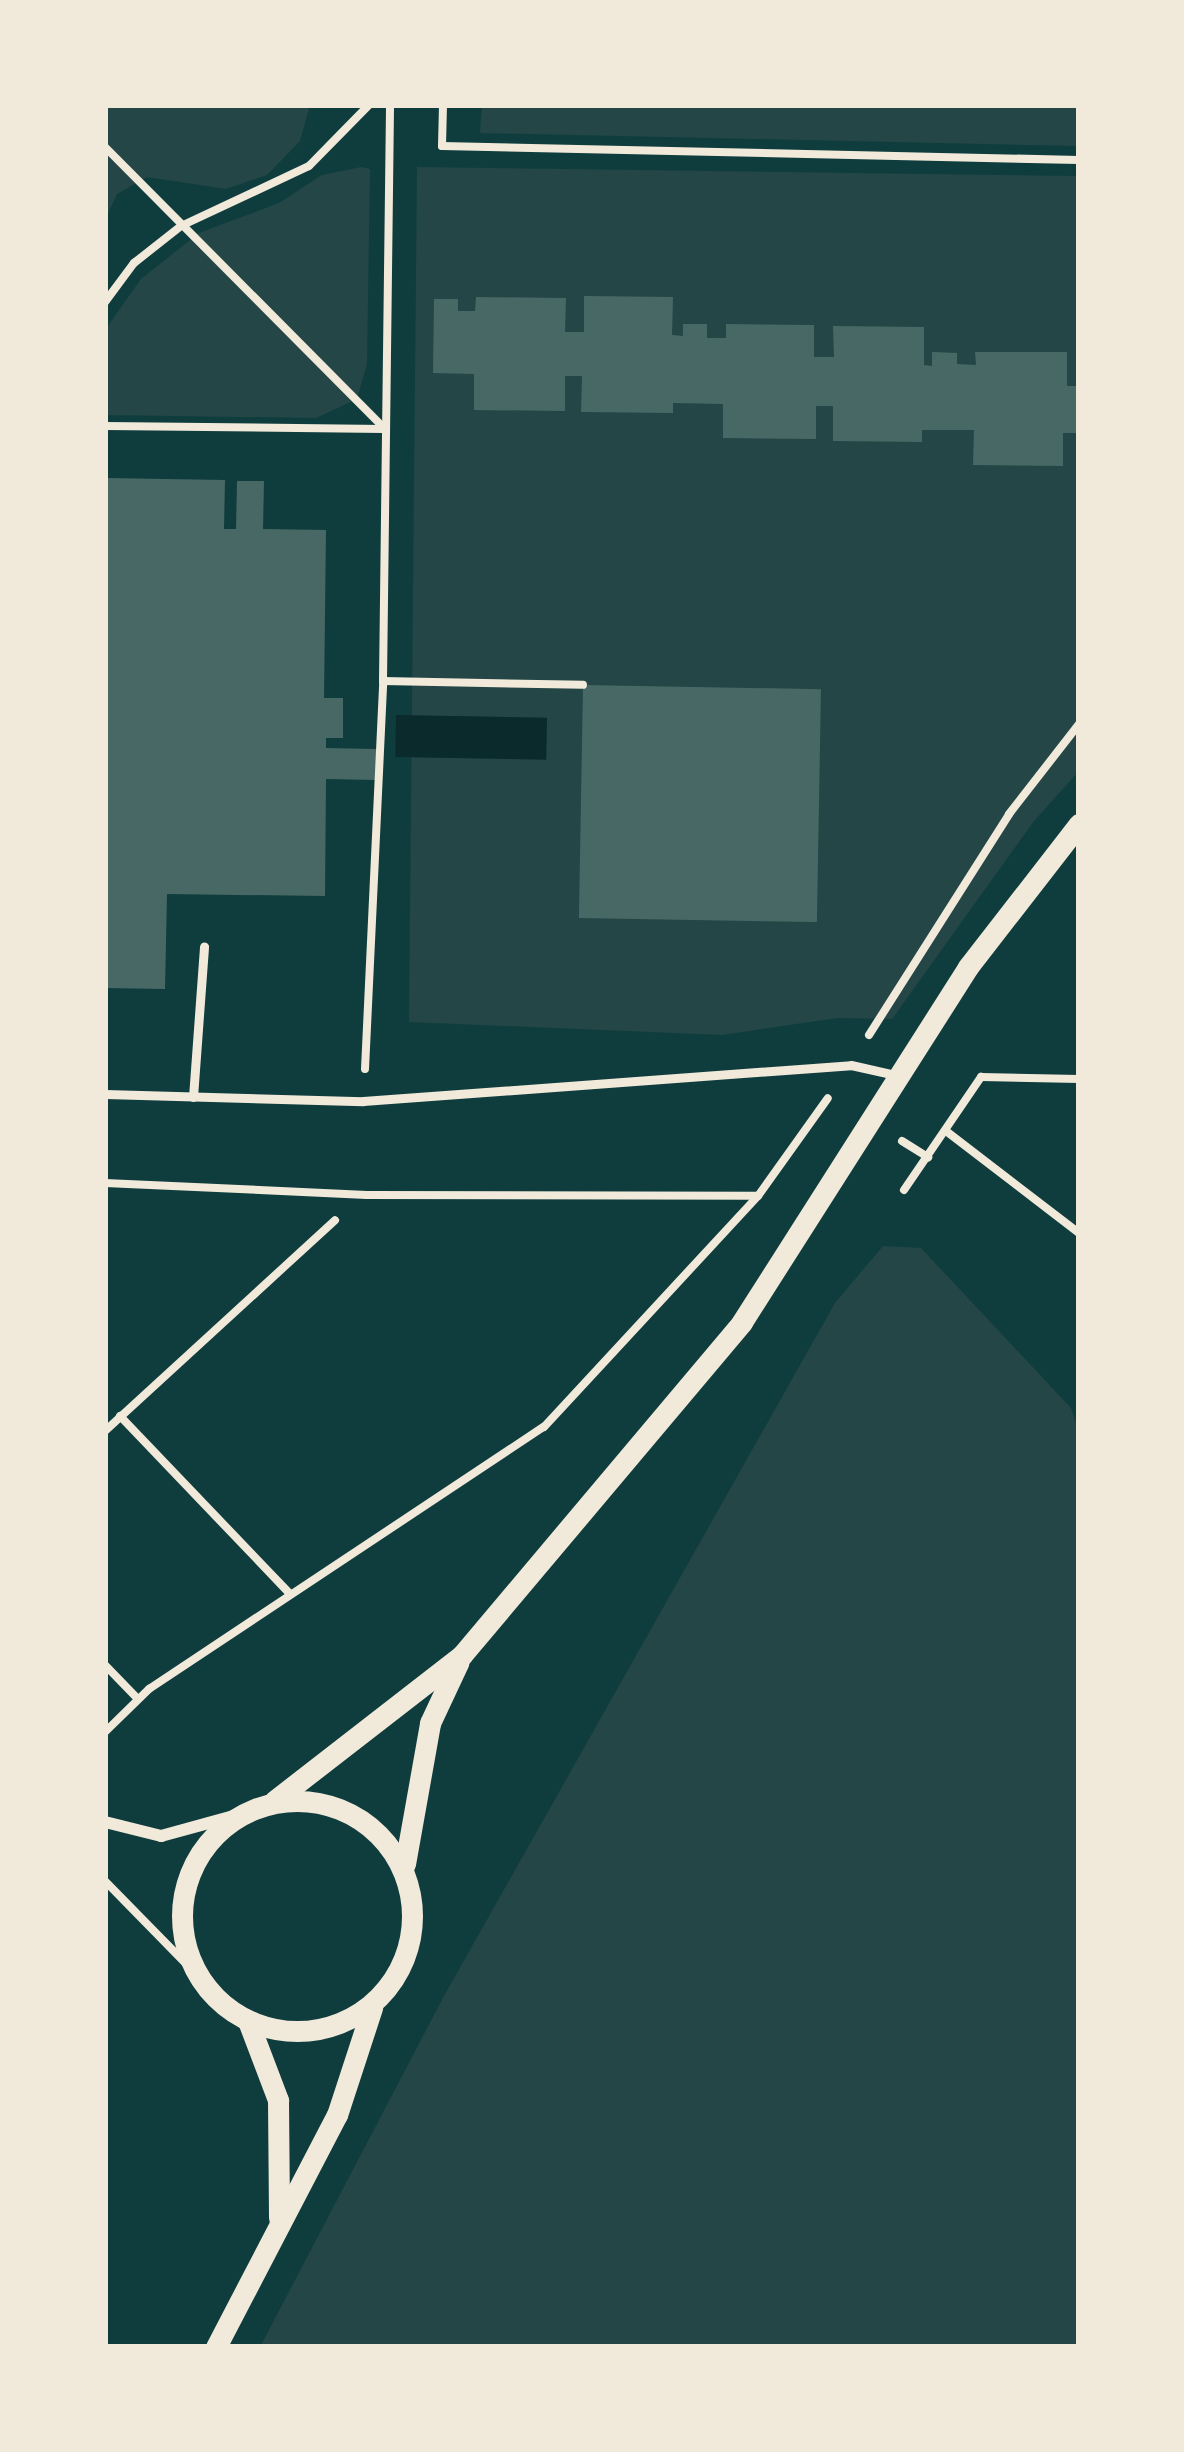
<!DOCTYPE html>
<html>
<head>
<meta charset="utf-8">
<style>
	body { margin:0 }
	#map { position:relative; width:1184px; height:2452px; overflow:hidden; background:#0f3d3e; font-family:"Sofia Sans Condensed",sans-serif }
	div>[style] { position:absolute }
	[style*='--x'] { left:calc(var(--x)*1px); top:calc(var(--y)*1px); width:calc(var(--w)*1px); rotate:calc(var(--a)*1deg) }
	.green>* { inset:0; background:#244646 }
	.water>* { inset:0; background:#0a2a2b; transform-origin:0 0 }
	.building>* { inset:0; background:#486865; transform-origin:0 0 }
	.path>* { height:8px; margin:-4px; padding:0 4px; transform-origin:4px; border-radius:4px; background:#f1e9da }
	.service>* { height:9px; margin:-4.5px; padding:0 4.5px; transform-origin:4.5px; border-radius:4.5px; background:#f1e9da }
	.minor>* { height:12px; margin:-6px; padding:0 6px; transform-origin:6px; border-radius:6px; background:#f1e9da }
	.tertiary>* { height:21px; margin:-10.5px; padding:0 10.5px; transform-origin:10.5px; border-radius:10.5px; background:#f1e9da }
	.tertiary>.ring { margin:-10.5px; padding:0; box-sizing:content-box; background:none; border:21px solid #f1e9da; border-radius:50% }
	span { translate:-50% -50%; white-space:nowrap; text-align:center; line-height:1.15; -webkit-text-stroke:12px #f1e9da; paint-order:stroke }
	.frame { position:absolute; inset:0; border:108px solid #f1e9da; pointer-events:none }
</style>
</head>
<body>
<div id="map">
	<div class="green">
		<i style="clip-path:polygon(105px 105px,310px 105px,300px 141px,267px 175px,226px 189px,147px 177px,117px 194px,105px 220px)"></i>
		<i style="clip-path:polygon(482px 105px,1079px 105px,1079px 146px,480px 133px)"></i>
		<i style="clip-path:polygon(361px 167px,370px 169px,367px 364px,357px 399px,316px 418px,105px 415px,105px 330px,141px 279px,199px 233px,279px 203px,322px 175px)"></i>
		<i style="clip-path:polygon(417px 167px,1079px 176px,1079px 771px,1034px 821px,892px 1019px,837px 1018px,722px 1035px,409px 1022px)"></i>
		<i style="clip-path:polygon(883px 1246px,921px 1248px,1071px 1408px,1079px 1433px,1079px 2347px,260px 2347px,444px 1996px,835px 1303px)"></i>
	</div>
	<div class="water">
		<i style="left:396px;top:715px;width:151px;height:42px;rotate:1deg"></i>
	</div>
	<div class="building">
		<i style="clip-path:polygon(584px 296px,673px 297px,672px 335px,683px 336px,683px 324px,707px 324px,707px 338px,726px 338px,726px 324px,814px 325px,814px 357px,834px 357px,833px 326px,924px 327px,924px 365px,932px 366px,932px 352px,957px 353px,957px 364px,976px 365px,975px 352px,1067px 352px,1067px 386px,1079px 386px,1079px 433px,1063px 433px,1063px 466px,973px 465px,974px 430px,922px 430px,922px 442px,833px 441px,833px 406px,816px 406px,816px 439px,723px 438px,723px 404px,673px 403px,673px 413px,581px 412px,582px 376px,565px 376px,565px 411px,474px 410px,474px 374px,433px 373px,434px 299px,458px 299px,458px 311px,475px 311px,476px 297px,566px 298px,565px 332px,584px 332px)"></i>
		<i style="clip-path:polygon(105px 478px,225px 480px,224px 529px,236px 529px,237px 481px,264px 481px,263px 529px,326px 530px,324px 698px,343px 698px,343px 738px,326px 738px,326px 748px,376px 749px,376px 780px,326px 779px,325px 896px,167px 894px,165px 989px,105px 988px)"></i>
		<i style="left:583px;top:685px;width:238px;height:233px;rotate:1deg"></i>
	</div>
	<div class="path">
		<i style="--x:443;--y:105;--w:41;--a:91.4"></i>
		<i style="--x:442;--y:146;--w:637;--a:1.26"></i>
		<i style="--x:105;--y:147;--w:396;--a:45.2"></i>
		<i style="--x:105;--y:302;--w:49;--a:-53.4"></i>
		<i style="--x:134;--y:263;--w:60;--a:-38.2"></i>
		<i style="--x:181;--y:226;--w:141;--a:-25.1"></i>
		<i style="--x:309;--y:166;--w:86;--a:-45.5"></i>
		<i style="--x:105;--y:426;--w:279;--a:0.6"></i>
		<i style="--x:383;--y:681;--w:200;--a:1.1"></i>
		<i style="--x:869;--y:1035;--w:262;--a:-57.6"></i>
		<i style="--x:1009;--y:814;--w:114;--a:-52.1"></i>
		<i style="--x:365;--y:1069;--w:388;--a:-87.3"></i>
		<i style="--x:383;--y:681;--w:576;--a:-89.3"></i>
		<i style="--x:946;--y:1131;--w:168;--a:37.5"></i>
		<i style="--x:902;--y:1141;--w:31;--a:32"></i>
		<i style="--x:105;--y:1183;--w:262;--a:2.6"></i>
		<i style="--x:367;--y:1195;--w:391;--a:0.1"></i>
		<i style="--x:758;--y:1196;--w:120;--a:-54.5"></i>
		<i style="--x:904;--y:1190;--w:137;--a:-55.7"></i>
		<i style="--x:981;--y:1077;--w:98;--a:1.2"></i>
		<i style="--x:120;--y:1416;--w:245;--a:46.3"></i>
		<i style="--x:105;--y:1431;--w:312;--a:-42.5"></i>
		<i style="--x:105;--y:1665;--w:47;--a:45.9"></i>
		<i style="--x:105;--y:1732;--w:62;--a:-44.3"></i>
		<i style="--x:149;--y:1689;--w:474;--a:-33.6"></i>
		<i style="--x:544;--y:1427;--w:315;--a:-47.2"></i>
		<i style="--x:105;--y:1881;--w:143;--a:45.6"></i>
	</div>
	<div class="service">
		<i style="--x:105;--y:1094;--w:258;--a:1.6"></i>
		<i style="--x:363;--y:1101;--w:489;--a:-4.2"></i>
		<i style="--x:851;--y:1065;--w:45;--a:12.8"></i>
		<i style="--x:193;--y:1097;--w:151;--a:-85.8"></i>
	</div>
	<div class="minor">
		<i style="--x:105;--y:1822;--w:58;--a:14"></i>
		<i style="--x:161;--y:1836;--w:80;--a:-15.3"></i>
	</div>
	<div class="tertiary">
		<i class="ring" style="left:182px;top:1801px;width:209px;height:209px"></i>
		<i style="--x:274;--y:1801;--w:238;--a:-37.8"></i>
		<i style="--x:462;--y:1655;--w:435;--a:-49.9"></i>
		<i style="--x:742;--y:1322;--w:421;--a:-57.5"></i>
		<i style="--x:968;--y:967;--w:181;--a:-52.2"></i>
		<i style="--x:405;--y:1864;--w:143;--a:-79.9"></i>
		<i style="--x:430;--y:1723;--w:68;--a:-64.9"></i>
		<i style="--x:248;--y:2021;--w:85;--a:69.2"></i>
		<i style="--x:278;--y:2100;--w:118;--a:89.5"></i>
		<i style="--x:216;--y:2347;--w:262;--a:-62.5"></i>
		<i style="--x:337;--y:2115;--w:113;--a:-71.9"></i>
	</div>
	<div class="frame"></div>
</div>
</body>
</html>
